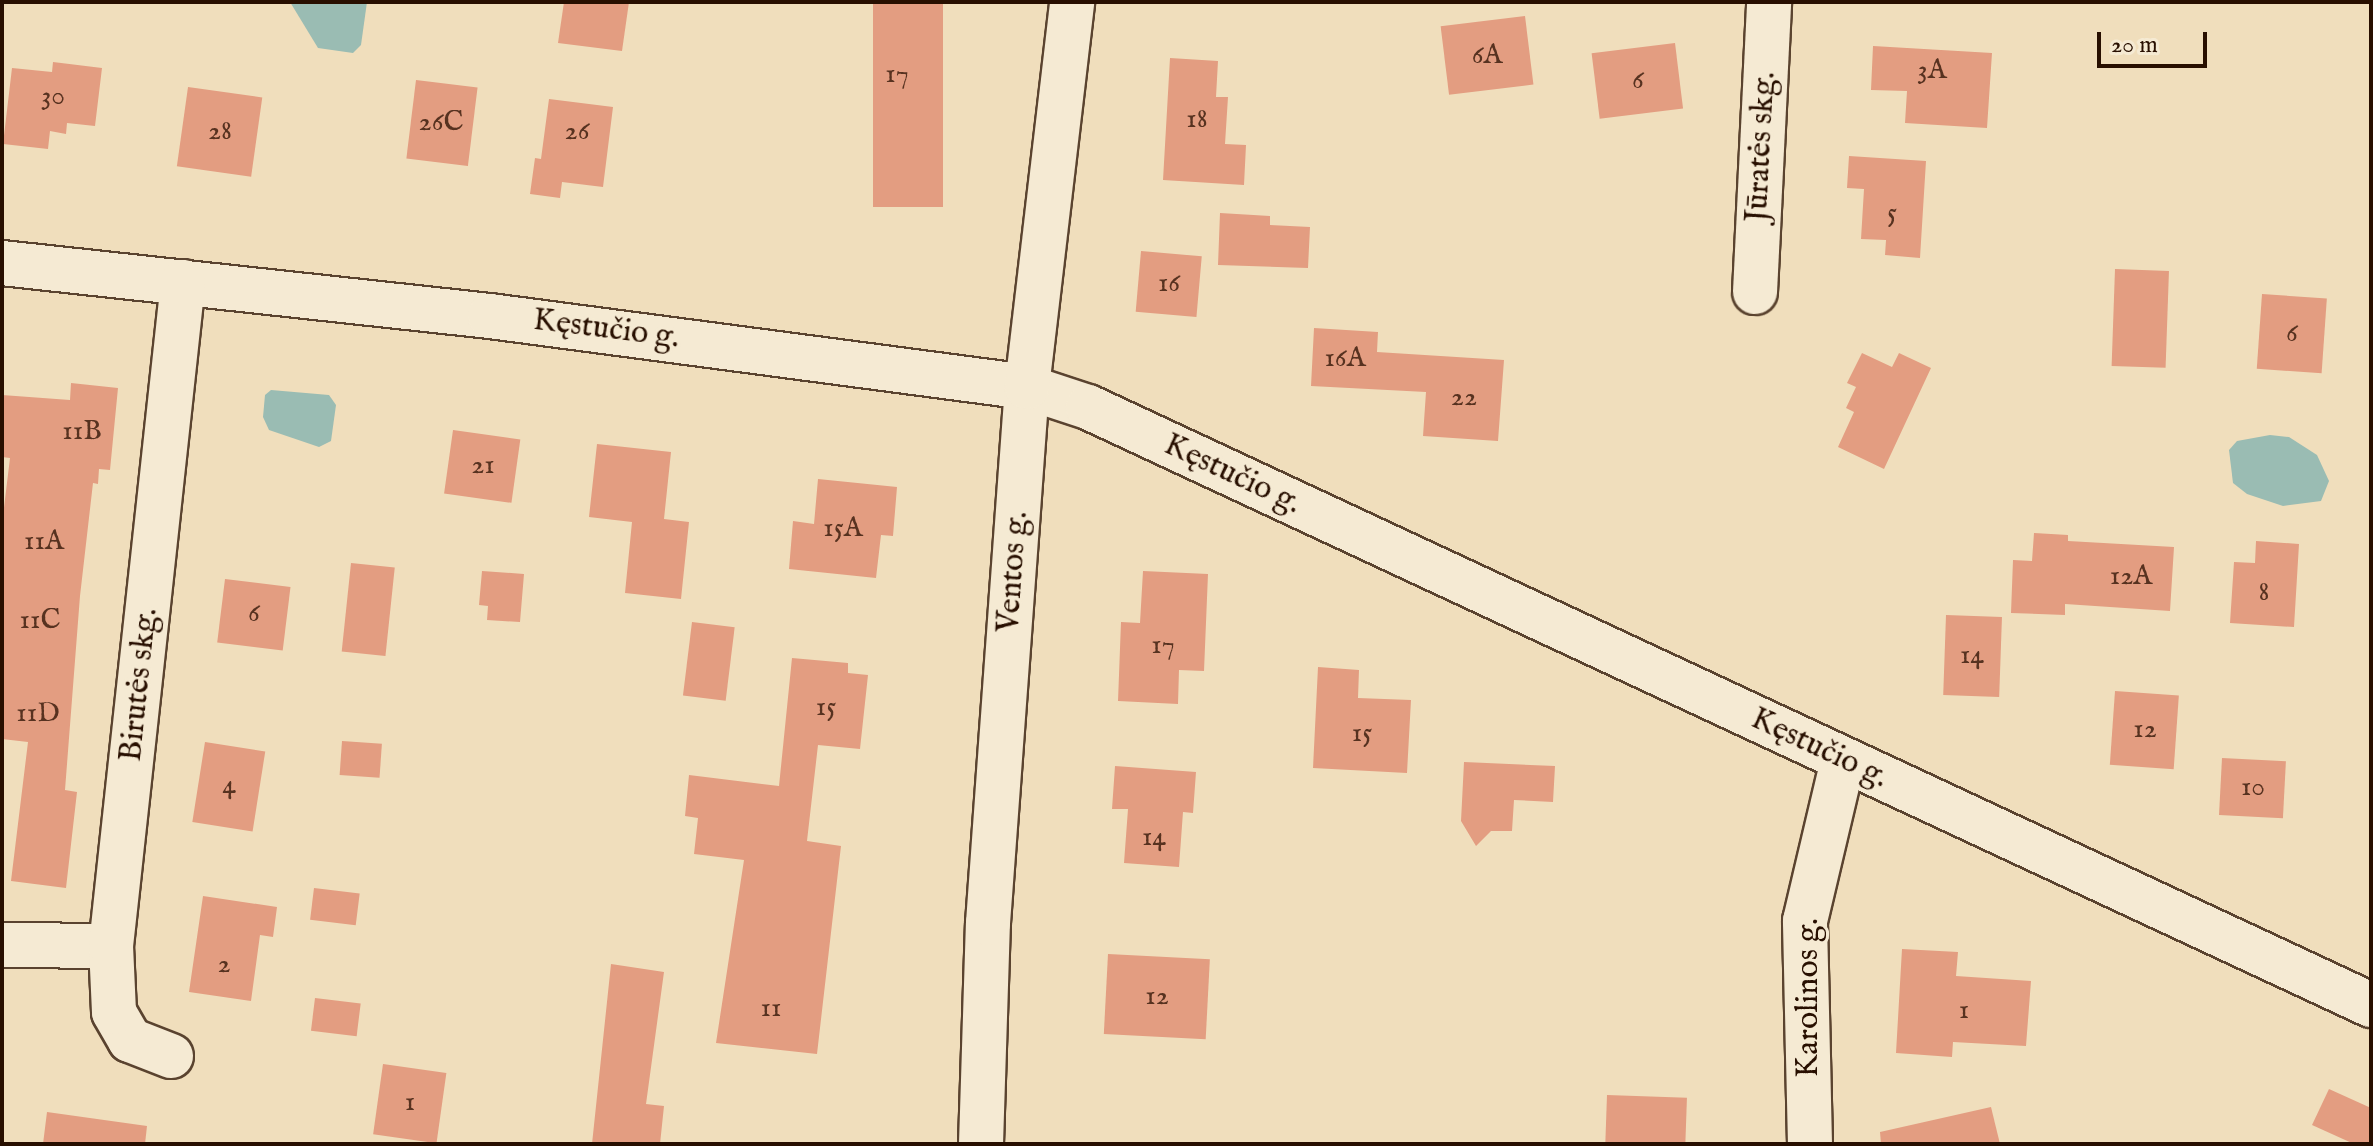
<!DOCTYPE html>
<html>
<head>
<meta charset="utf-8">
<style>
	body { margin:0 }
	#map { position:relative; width:2373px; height:1146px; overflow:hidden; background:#f0debc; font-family:"IM FELL English",serif }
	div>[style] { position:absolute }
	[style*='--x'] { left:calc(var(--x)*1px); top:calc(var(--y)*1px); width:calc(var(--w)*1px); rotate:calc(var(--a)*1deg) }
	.water>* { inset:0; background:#9abcb3 }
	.building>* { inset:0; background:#e39d81; transform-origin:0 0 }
	.roads { filter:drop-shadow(2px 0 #5a432f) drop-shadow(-2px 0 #5a432f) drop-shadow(0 2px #5a432f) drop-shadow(0 -2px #5a432f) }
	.minor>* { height:44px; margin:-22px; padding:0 22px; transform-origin:22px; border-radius:22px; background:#f5ead3 }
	span { translate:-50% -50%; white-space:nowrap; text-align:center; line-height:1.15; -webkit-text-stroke:6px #f5ead3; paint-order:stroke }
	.number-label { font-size:28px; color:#573220 }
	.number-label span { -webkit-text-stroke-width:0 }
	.street-label { font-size:32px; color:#280f00 }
	.frame { position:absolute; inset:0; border:4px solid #280f00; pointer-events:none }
	.scale { position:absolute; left:2097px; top:32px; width:110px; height:36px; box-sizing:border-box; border:4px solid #280f00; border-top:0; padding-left:10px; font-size:24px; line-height:28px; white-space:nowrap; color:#280f00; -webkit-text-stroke:6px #f5ead3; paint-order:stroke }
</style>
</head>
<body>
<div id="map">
	<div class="water">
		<i style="clip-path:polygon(290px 2px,367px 2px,361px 45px,353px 53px,318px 48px)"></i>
		<i style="clip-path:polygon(271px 390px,329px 395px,336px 405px,331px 441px,319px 447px,269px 430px,263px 417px,265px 395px)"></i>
		<i style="clip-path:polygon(2270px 435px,2289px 437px,2317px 455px,2329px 481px,2321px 501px,2283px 506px,2247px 494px,2233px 483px,2229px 450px,2237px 441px)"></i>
	</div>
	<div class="building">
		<i style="clip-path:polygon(564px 2px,629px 2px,622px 51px,558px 43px)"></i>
		<i style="left:873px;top:2px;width:70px;height:205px"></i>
		<i style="left:1525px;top:16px;width:69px;height:85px;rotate:83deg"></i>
		<i style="left:1675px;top:43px;width:66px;height:84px;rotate:83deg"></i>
		<i style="clip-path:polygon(1873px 46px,1992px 53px,1987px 128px,1905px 123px,1907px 91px,1871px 90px)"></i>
		<i style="clip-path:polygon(1170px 58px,1218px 61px,1216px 97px,1228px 97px,1225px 144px,1246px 145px,1244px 185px,1163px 180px)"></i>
		<i style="clip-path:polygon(53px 62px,102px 68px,95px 126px,67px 123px,66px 134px,50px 131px,48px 149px,3px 144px,12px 68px,52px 72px)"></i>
		<i style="left:416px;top:80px;width:62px;height:79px;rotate:7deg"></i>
		<i style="left:188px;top:87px;width:75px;height:80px;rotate:8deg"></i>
		<i style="clip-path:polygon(549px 99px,613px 107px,603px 187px,562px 182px,560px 198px,530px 194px,535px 158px,541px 159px)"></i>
		<i style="clip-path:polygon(1849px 156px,1926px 161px,1920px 258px,1885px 255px,1886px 240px,1861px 239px,1864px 189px,1847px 188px)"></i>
		<i style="clip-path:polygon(1220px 213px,1270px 216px,1270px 225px,1310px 227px,1308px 268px,1218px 265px)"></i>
		<i style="left:1141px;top:251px;width:61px;height:61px;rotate:5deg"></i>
		<i style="left:2115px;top:269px;width:54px;height:97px;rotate:2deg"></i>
		<i style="left:2262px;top:294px;width:65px;height:75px;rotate:4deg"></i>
		<i style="clip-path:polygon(1314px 328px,1378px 332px,1377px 352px,1504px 360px,1498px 441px,1423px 436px,1426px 392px,1311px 386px)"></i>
		<i style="clip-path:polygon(1862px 353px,1892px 367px,1899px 353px,1931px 368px,1884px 469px,1838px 447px,1854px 412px,1846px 408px,1856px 387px,1847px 383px)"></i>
		<i style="clip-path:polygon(71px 383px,118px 388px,110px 470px,99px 469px,98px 484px,93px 483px,80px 596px,65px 790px,77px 792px,66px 888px,11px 881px,28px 742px,2px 739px,2px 524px,10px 458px,2px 457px,2px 395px,70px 400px)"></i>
		<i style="left:453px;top:430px;width:68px;height:64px;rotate:8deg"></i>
		<i style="clip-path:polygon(597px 444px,671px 452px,664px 519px,689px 522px,681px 599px,625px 593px,632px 522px,589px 517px)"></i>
		<i style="clip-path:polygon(818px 479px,897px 487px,893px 536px,881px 535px,876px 578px,789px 569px,793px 521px,814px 524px)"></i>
		<i style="clip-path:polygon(2034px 533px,2068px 535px,2068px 541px,2174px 547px,2170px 611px,2065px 604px,2065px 615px,2011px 613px,2013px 560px,2032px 561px)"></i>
		<i style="clip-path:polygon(2256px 541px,2299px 544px,2294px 627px,2230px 623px,2234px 562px,2255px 563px)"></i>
		<i style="left:351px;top:563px;width:44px;height:89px;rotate:6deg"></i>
		<i style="clip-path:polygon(482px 571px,524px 574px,520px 622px,487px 620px,488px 606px,479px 605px)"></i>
		<i style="clip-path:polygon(1143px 571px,1208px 574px,1204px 671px,1179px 670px,1178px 704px,1118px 701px,1121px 622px,1140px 623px)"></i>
		<i style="left:225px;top:579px;width:66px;height:64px;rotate:7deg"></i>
		<i style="left:1946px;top:615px;width:56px;height:80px;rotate:2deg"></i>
		<i style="left:692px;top:622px;width:43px;height:74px;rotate:7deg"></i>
		<i style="clip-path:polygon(792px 658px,848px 663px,848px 673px,868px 675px,860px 749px,818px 745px,807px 841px,841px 846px,817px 1054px,716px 1043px,744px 860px,694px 854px,698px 818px,685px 816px,689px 775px,779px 786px)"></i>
		<i style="clip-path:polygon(1318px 667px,1359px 670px,1358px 698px,1411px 700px,1407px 773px,1313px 768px)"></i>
		<i style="left:2115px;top:691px;width:64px;height:74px;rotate:4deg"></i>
		<i style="left:342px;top:741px;width:40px;height:34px;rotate:4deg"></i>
		<i style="left:205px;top:742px;width:61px;height:81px;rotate:9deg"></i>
		<i style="left:2222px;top:758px;width:64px;height:57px;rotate:3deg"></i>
		<i style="clip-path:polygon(1464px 762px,1555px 766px,1553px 802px,1514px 800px,1512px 831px,1491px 831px,1476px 846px,1461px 821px)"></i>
		<i style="clip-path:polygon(1115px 766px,1196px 772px,1193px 813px,1183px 812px,1179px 867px,1124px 863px,1128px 809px,1112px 809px)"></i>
		<i style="left:314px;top:888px;width:46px;height:32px;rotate:7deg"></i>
		<i style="clip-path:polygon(203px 896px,277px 907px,273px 937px,260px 935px,251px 1001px,189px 992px)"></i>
		<i style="clip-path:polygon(1902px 949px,1958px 952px,1956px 976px,2031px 981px,2026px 1046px,1953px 1042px,1952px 1057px,1896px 1053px)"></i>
		<i style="left:1108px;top:954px;width:102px;height:80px;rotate:3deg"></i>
		<i style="clip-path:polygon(611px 964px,664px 972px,646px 1104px,664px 1106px,660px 1144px,592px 1144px)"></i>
		<i style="left:315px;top:998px;width:46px;height:33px;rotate:7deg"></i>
		<i style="left:383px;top:1064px;width:64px;height:71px;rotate:8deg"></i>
		<i style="clip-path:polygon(2329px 1089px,2371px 1108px,2371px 1144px,2354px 1144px,2312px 1125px)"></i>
		<i style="left:1607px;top:1095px;width:80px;height:49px;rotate:2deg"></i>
		<i style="clip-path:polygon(1991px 1107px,2000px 1144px,1881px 1144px,1880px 1132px)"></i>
		<i style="clip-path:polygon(47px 1112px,147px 1126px,145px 1144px,43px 1144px)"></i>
	</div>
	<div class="roads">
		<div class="minor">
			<i style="--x:2;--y:263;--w:491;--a:6.2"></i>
			<i style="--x:490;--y:316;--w:542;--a:7.53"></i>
			<i style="--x:1027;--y:387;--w:64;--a:18.2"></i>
			<i style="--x:1088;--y:407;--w:1416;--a:24.99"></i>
			<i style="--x:1755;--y:292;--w:290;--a:-87.2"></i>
			<i style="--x:2;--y:945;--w:109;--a:0.5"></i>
			<i style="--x:171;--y:1056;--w:44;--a:-158.7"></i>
			<i style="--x:130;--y:1040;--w:32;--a:-120"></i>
			<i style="--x:114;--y:1012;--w:66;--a:-92.6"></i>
			<i style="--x:111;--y:946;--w:668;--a:-83.81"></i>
			<i style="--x:981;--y:1144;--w:221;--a:-88.2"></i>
			<i style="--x:988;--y:923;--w:537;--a:-85.84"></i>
			<i style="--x:1027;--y:387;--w:388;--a:-83.3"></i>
			<i style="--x:1810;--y:1144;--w:223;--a:-91.3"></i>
			<i style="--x:1805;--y:921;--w:165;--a:-76.7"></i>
		</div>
	</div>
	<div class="number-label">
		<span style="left:1487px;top:56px">6A</span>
		<span style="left:1932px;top:71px">3A</span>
		<span style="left:897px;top:75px">17</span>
		<span style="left:1638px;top:81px">6</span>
		<span style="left:53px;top:97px">30</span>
		<span style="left:1197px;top:120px">18</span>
		<span style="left:441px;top:123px">26C</span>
		<span style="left:220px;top:132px">28</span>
		<span style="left:577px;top:132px">26</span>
		<span style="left:1892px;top:214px">5</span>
		<span style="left:1169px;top:284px">16</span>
		<span style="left:2292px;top:334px">6</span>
		<span style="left:1345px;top:359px">16A</span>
		<span style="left:1464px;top:398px">22</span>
		<span style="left:82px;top:432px">11B</span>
		<span style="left:483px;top:466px">21</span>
		<span style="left:843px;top:529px">15A</span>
		<span style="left:44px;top:542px">11A</span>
		<span style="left:2131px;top:577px">12A</span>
		<span style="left:2264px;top:593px">8</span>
		<span style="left:254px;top:614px">6</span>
		<span style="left:40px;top:621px">11C</span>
		<span style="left:1163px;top:646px">17</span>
		<span style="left:1972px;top:656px">14</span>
		<span style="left:826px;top:708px">15</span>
		<span style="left:38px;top:714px">11D</span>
		<span style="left:2145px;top:730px">12</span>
		<span style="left:1362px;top:734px">15</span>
		<span style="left:229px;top:786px">4</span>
		<span style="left:2253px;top:788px">10</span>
		<span style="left:1154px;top:838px">14</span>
		<span style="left:224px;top:965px">2</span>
		<span style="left:1157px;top:997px">12</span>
		<span style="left:771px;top:1009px">11</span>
		<span style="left:1964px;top:1011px">1</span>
		<span style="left:410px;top:1103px">1</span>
	</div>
	<div class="street-label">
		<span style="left:1762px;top:147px;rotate:-87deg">Jūratės skg.</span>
		<span style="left:606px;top:330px;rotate:7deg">Kęstučio g.</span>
		<span style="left:1232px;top:475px;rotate:25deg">Kęstučio g.</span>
		<span style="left:1014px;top:572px;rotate:-86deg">Ventos g.</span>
		<span style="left:140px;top:685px;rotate:-84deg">Birutės skg.</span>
		<span style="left:1819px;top:749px;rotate:25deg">Kęstučio g.</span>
		<span style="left:1809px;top:998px;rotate:-90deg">Karolinos g.</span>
	</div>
	<div class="frame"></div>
	<div class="scale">20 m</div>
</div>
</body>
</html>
